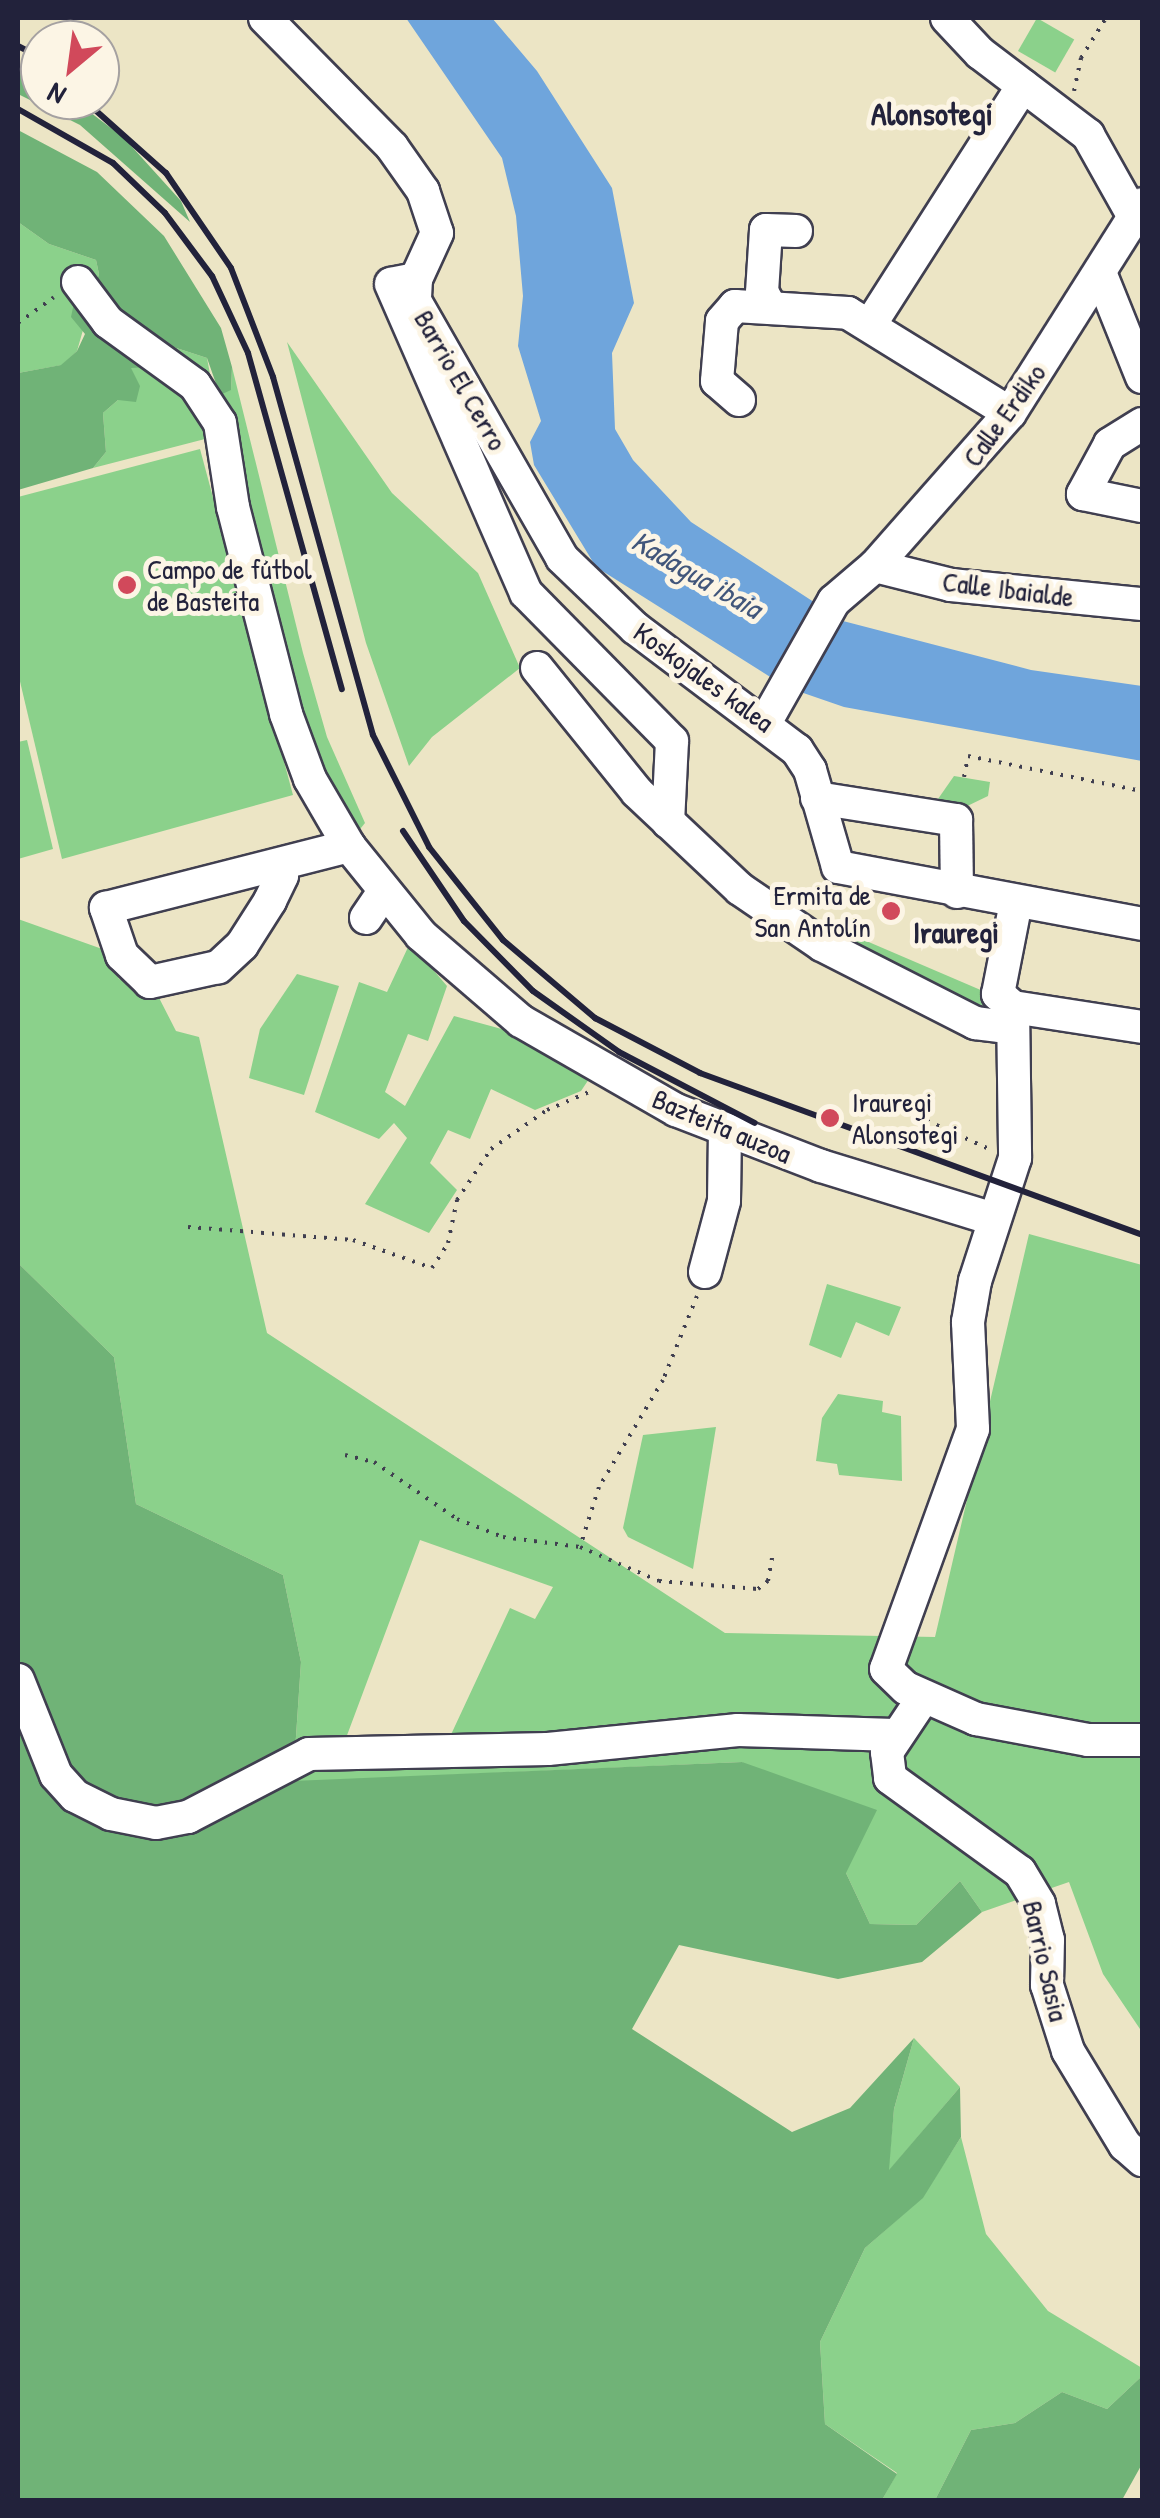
<!DOCTYPE html>
<html>
<head>
<meta charset="utf-8">
<style>
	body { margin:0 }
	#map { position:relative; width:1160px; height:2518px; overflow:hidden; background:#ece5c5; font-family:"Patrick Hand",sans-serif }
	div>[style] { position:absolute }
	[style*='--x'] { left:calc(var(--x)*1px); top:calc(var(--y)*1px); width:calc(var(--w)*1px); rotate:calc(var(--a)*1deg) }
	.green>* { inset:0; background:#8bd18b; transform-origin:0 0 }
	.forest>* { inset:0; background:#70b377 }
	.water>* { inset:0; background:#6fa5dc }
	.path>* { height:4px; margin-top:-2px; transform-origin:0; background:repeating-linear-gradient(90deg,#403f50 0 2.5px,transparent 0 10.5px) }
	.roads { filter:drop-shadow(2px 0 #403f50) drop-shadow(-2px 0 #403f50) drop-shadow(0 2px #403f50) drop-shadow(0 -2px #403f50) }
	.minor>* { height:32px; margin:-16px; padding:0 16px; transform-origin:16px; border-radius:16px; background:#fff }
	.rail>* { height:6px; margin:-3px; padding:0 3px; transform-origin:3px; border-radius:3px; background:#22223b }
	.dots>* { width:28px; height:28px; translate:-50% -50%; box-sizing:border-box; border:5px solid #fcf5e5; border-radius:50% }
	span { translate:-50% -50%; white-space:nowrap; text-align:center; line-height:1.15; -webkit-text-stroke:10px #fcf5e5; paint-order:stroke }
	.street-label { font-size:28px; color:#22223b }
	.poi-label { font-size:28px; color:#22223b }
	.left { translate:0 -50%; text-align:left }
	.right { translate:-100% -50%; text-align:right }
	.water-label { font-size:30px; color:#41567b; font-style:italic }
	.neighbourhood-label { font-size:30px; color:#22223b; font-weight:700 }
	.quarter-label { font-size:32px; color:#22223b; font-weight:700 }
	.frame { position:absolute; inset:0; border:20px solid #22223b; pointer-events:none }
	.north { position:absolute; left:20px; top:20px; width:100px; height:100px; box-sizing:border-box; background:#fcf5e5; border:2px solid #a5a1a1; border-radius:50%; rotate:209deg; font-size:28px; font-weight:700; line-height:40px; text-align:center; color:#22223b }
	.north::after { content:''; display:block; margin:auto; width:35px; height:45px; background:#d1495b; clip-path:polygon(50% 0,100% 100%,50% 72%,0 100%) }
</style>
</head>
<body>
<div id="map">
	<div class="green">
		<i style="left:1037px;top:18px;width:43px;height:38px;rotate:30deg"></i>
		<i style="clip-path:polygon(18px 222px,49px 244px,96px 260px,99px 274px,77px 351px,62px 365px,18px 373px)"></i>
		<i style="clip-path:polygon(287px 342px,392px 493px,478px 573px,520px 668px,432px 737px,409px 766px,366px 643px)"></i>
		<i style="clip-path:polygon(161px 343px,207px 358px,212px 385px,231px 390px,232px 367px,303px 653px,327px 737px,365px 823px,352px 839px,303px 787px,205px 439px,93px 468px,106px 452px,103px 413px,118px 400px,131px 367px)"></i>
		<i style="clip-path:polygon(200px 449px,293px 795px,62px 859px,18px 673px,18px 497px)"></i>
		<i style="clip-path:polygon(27px 740px,53px 849px,18px 859px,18px 742px)"></i>
		<i style="clip-path:polygon(954px 776px,990px 782px,988px 796px,959px 810px,931px 809px)"></i>
		<i style="clip-path:polygon(evenodd,18px 919px,105px 950px,119px 979px,155px 990px,176px 1031px,199px 1037px,267px 1333px,725px 1633px,935px 1637px,1029px 1234px,1142px 1265px,1142px 2032px,1103px 1974px,1069px 1882px,982px 1912px,960px 1881px,916px 1925px,870px 1924px,846px 1873px,742px 1762px,293px 1782px,301px 1662px,283px 1575px,136px 1504px,114px 1357px,18px 1263px,18px 919px,420px 1540px,553px 1587px,535px 1619px,510px 1608px,448px 1741px,346px 1738px,420px 1540px)"></i>
		<i style="clip-path:polygon(850px 934px,983px 991px,1013px 1007px,967px 1004px,852px 947px)"></i>
		<i style="clip-path:polygon(410px 943px,447px 986px,428px 1041px,408px 1034px,385px 1092px,405px 1106px,454px 1016px,509px 1031px,589px 1079px,581px 1091px,535px 1110px,491px 1089px,470px 1139px,448px 1130px,430px 1163px,457px 1190px,429px 1233px,365px 1204px,407px 1138px,394px 1123px,379px 1139px,315px 1112px,359px 982px,387px 992px)"></i>
		<i style="clip-path:polygon(297px 974px,339px 986px,304px 1095px,249px 1078px,260px 1029px)"></i>
		<i style="clip-path:polygon(827px 1284px,901px 1307px,889px 1336px,856px 1322px,841px 1358px,809px 1345px)"></i>
		<i style="clip-path:polygon(838px 1394px,883px 1401px,882px 1412px,901px 1416px,902px 1481px,839px 1475px,837px 1464px,816px 1461px,822px 1418px)"></i>
		<i style="clip-path:polygon(716px 1427px,693px 1569px,628px 1537px,623px 1528px,643px 1435px)"></i>
		<i style="clip-path:polygon(914px 2038px,960px 2087px,888px 2172px,894px 2109px)"></i>
		<i style="clip-path:polygon(961px 2137px,986px 2234px,1048px 2311px,1142px 2368px,1142px 2376px,1107px 2409px,1062px 2392px,1015px 2423px,971px 2430px,935px 2500px,882px 2500px,897px 2473px,825px 2424px,820px 2342px,865px 2248px,922px 2198px)"></i>
	</div>
	<div class="forest">
		<i style="clip-path:polygon(18px 67px,40px 79px,40px 100px,74px 100px,124px 138px,181px 201px,190px 222px,80px 125px,18px 94px)"></i>
		<i style="clip-path:polygon(18px 130px,97px 172px,164px 236px,221px 328px,232px 367px,231px 390px,220px 395px,207px 358px,161px 343px,149px 367px,131px 368px,140px 386px,136px 402px,118px 400px,103px 413px,106px 452px,93px 468px,18px 490px,18px 373px,61px 365px,77px 351px,85px 334px,71px 317px,75px 298px,95px 287px,99px 274px,96px 260px,49px 244px,18px 222px)"></i>
		<i style="clip-path:polygon(18px 1263px,114px 1357px,136px 1504px,283px 1575px,301px 1662px,293px 1781px,742px 1762px,877px 1810px,846px 1873px,870px 1924px,916px 1925px,960px 1881px,982px 1912px,922px 1962px,838px 1979px,679px 1945px,632px 2029px,792px 2132px,850px 2108px,914px 2038px,894px 2109px,889px 2170px,960px 2087px,961px 2137px,923px 2198px,865px 2248px,820px 2342px,825px 2424px,897px 2474px,882px 2500px,18px 2500px)"></i>
		<i style="clip-path:polygon(1142px 2376px,1142px 2464px,1122px 2500px,935px 2500px,971px 2430px,1015px 2423px,1062px 2392px,1107px 2409px)"></i>
	</div>
	<div class="water">
		<i style="clip-path:polygon(406px 18px,492px 18px,537px 71px,612px 188px,634px 303px,612px 353px,615px 429px,633px 460px,691px 522px,843px 621px,1031px 670px,1142px 686px,1142px 761px,844px 707px,786px 687px,596px 567px,534px 465px,530px 442px,541px 421px,518px 346px,523px 296px,516px 216px,502px 158px)"></i>
	</div>
	<div class="path">
		<i style="--x:1074;--y:91;--w:34;--a:-78"></i>
		<i style="--x:1081;--y:58;--w:47;--a:-58"></i>
		<i style="--x:18;--y:323;--w:44;--a:-35.8"></i>
		<i style="--x:964;--y:777;--w:21;--a:-79"></i>
		<i style="--x:968;--y:756;--w:177;--a:11.4"></i>
		<i style="--x:908;--y:1112;--w:87;--a:24.5"></i>
		<i style="--x:188;--y:1227;--w:166;--a:4.5"></i>
		<i style="--x:353;--y:1240;--w:84;--a:19.5"></i>
		<i style="--x:432;--y:1268;--w:30;--a:-57"></i>
		<i style="--x:448;--y:1243;--w:44;--a:-78.2"></i>
		<i style="--x:457;--y:1200;--w:61;--a:-56.3"></i>
		<i style="--x:491;--y:1149;--w:68;--a:-34.9"></i>
		<i style="--x:547;--y:1110;--w:46;--a:-23.2"></i>
		<i style="--x:697;--y:1296;--w:91;--a:112"></i>
		<i style="--x:663;--y:1380;--w:125;--a:120.9"></i>
		<i style="--x:599;--y:1487;--w:63;--a:107.6"></i>
		<i style="--x:580;--y:1547;--w:86;--a:23.3"></i>
		<i style="--x:659;--y:1581;--w:99;--a:4.6"></i>
		<i style="--x:758;--y:1589;--w:13;--a:-39"></i>
		<i style="--x:768;--y:1581;--w:27;--a:-80"></i>
		<i style="--x:345;--y:1455;--w:30;--a:14"></i>
		<i style="--x:374;--y:1462;--w:101;--a:34.5"></i>
		<i style="--x:457;--y:1519;--w:49;--a:21.4"></i>
		<i style="--x:503;--y:1537;--w:78;--a:7.4"></i>
	</div>
	<div class="roads">
		<div class="minor">
			<i style="--x:265;--y:18;--w:181;--a:45.4"></i>
			<i style="--x:392;--y:147;--w:54;--a:54.8"></i>
			<i style="--x:423;--y:191;--w:44;--a:71.6"></i>
			<i style="--x:437;--y:233;--w:51;--a:114.5"></i>
			<i style="--x:416;--y:279;--w:22;--a:93"></i>
			<i style="--x:415;--y:301;--w:296;--a:60.2"></i>
			<i style="--x:562;--y:558;--w:101;--a:43.8"></i>
			<i style="--x:635;--y:628;--w:203;--a:37"></i>
			<i style="--x:797;--y:750;--w:24;--a:57"></i>
			<i style="--x:810;--y:770;--w:101;--a:73.9"></i>
			<i style="--x:838;--y:867;--w:309;--a:10.6"></i>
			<i style="--x:947;--y:18;--w:48;--a:46.7"></i>
			<i style="--x:980;--y:53;--w:136;--a:37.2"></i>
			<i style="--x:1088;--y:135;--w:94;--a:60.7"></i>
			<i style="--x:1101;--y:275;--w:110;--a:68.1"></i>
			<i style="--x:416;--y:279;--w:25;--a:169"></i>
			<i style="--x:391;--y:284;--w:337;--a:66.4"></i>
			<i style="--x:526;--y:593;--w:208;--a:45.4"></i>
			<i style="--x:672;--y:741;--w:81;--a:92.8"></i>
			<i style="--x:78;--y:282;--w:50;--a:53.1"></i>
			<i style="--x:108;--y:322;--w:107;--a:35.9"></i>
			<i style="--x:195;--y:385;--w:45;--a:56.7"></i>
			<i style="--x:220;--y:423;--w:85;--a:81.2"></i>
			<i style="--x:233;--y:507;--w:214;--a:75.6"></i>
			<i style="--x:286;--y:714;--w:69;--a:69.7"></i>
			<i style="--x:310;--y:779;--w:78;--a:59.8"></i>
			<i style="--x:349;--y:846;--w:114;--a:51"></i>
			<i style="--x:421;--y:935;--w:132;--a:40.7"></i>
			<i style="--x:521;--y:1021;--w:179;--a:29.9"></i>
			<i style="--x:676;--y:1110;--w:155;--a:21.1"></i>
			<i style="--x:821;--y:1166;--w:180;--a:17.1"></i>
			<i style="--x:771;--y:308;--w:18;--a:-119"></i>
			<i style="--x:762;--y:292;--w:62;--a:-86.3"></i>
			<i style="--x:766;--y:230;--w:30;--a:2"></i>
			<i style="--x:870;--y:325;--w:284;--a:-57.4"></i>
			<i style="--x:739;--y:400;--w:29;--a:-139"></i>
			<i style="--x:717;--y:381;--w:60;--a:-85.2"></i>
			<i style="--x:722;--y:321;--w:20;--a:-49"></i>
			<i style="--x:735;--y:306;--w:113;--a:3.5"></i>
			<i style="--x:848;--y:313;--w:190;--a:31.7"></i>
			<i style="--x:1142;--y:424;--w:38;--a:148"></i>
			<i style="--x:1110;--y:444;--w:57;--a:118.4"></i>
			<i style="--x:1083;--y:494;--w:60;--a:11.5"></i>
			<i style="--x:875;--y:566;--w:78;--a:14"></i>
			<i style="--x:951;--y:585;--w:192;--a:5.7"></i>
			<i style="--x:537;--y:668;--w:159;--a:51.1"></i>
			<i style="--x:637;--y:792;--w:141;--a:43.3"></i>
			<i style="--x:740;--y:889;--w:99;--a:34.3"></i>
			<i style="--x:822;--y:945;--w:172;--a:27"></i>
			<i style="--x:975;--y:1023;--w:25;--a:7"></i>
			<i style="--x:1000;--y:1026;--w:23;--a:-56"></i>
			<i style="--x:766;--y:721;--w:138;--a:-60.5"></i>
			<i style="--x:834;--y:601;--w:54;--a:-40.5"></i>
			<i style="--x:875;--y:566;--w:204;--a:-48.6"></i>
			<i style="--x:1010;--y:413;--w:247;--a:-57.7"></i>
			<i style="--x:817;--y:798;--w:141;--a:9"></i>
			<i style="--x:956;--y:820;--w:72;--a:89.2"></i>
			<i style="--x:279;--y:865;--w:11;--a:75"></i>
			<i style="--x:282;--y:876;--w:28;--a:116"></i>
			<i style="--x:270;--y:901;--w:52;--a:122.5"></i>
			<i style="--x:242;--y:945;--w:33;--a:137"></i>
			<i style="--x:218;--y:967;--w:70;--a:167.6"></i>
			<i style="--x:150;--y:982;--w:39;--a:-136"></i>
			<i style="--x:122;--y:955;--w:50;--a:-108.8"></i>
			<i style="--x:106;--y:908;--w:251;--a:-14.3"></i>
			<i style="--x:366;--y:918;--w:30;--a:-56"></i>
			<i style="--x:1013;--y:1007;--w:151;--a:89.2"></i>
			<i style="--x:1015;--y:1158;--w:129;--a:108"></i>
			<i style="--x:975;--y:1281;--w:42;--a:99.7"></i>
			<i style="--x:968;--y:1322;--w:107;--a:87.3"></i>
			<i style="--x:973;--y:1429;--w:255;--a:109.9"></i>
			<i style="--x:886;--y:1669;--w:28;--a:44"></i>
			<i style="--x:906;--y:1688;--w:77;--a:23.9"></i>
			<i style="--x:976;--y:1719;--w:114;--a:10.6"></i>
			<i style="--x:1088;--y:1740;--w:54;--a:0"></i>
			<i style="--x:1013;--y:1007;--w:131;--a:8.8"></i>
			<i style="--x:1013;--y:1007;--w:20;--a:-139"></i>
			<i style="--x:998;--y:994;--w:94;--a:-78.9"></i>
			<i style="--x:705;--y:1272;--w:73;--a:-75"></i>
			<i style="--x:724;--y:1201;--w:69;--a:-89.2"></i>
			<i style="--x:18;--y:1680;--w:102;--a:68.2"></i>
			<i style="--x:56;--y:1775;--w:28;--a:48"></i>
			<i style="--x:75;--y:1796;--w:40;--a:26.6"></i>
			<i style="--x:111;--y:1814;--w:46;--a:11.3"></i>
			<i style="--x:156;--y:1823;--w:33;--a:-11"></i>
			<i style="--x:188;--y:1817;--w:136;--a:-27.5"></i>
			<i style="--x:309;--y:1754;--w:239;--a:-1.2"></i>
			<i style="--x:548;--y:1749;--w:191;--a:-5.7"></i>
			<i style="--x:738;--y:1730;--w:156;--a:1.8"></i>
			<i style="--x:923;--y:1698;--w:65;--a:123.7"></i>
			<i style="--x:887;--y:1752;--w:26;--a:83"></i>
			<i style="--x:890;--y:1778;--w:160;--a:35.9"></i>
			<i style="--x:1020;--y:1872;--w:37;--a:59"></i>
			<i style="--x:1039;--y:1904;--w:37;--a:76"></i>
			<i style="--x:1048;--y:1940;--w:45;--a:91.3"></i>
			<i style="--x:1047;--y:1985;--w:69;--a:72.3"></i>
			<i style="--x:1068;--y:2051;--w:110;--a:58.8"></i>
			<i style="--x:1125;--y:2145;--w:23;--a:41"></i>
		</div>
	</div>
	<div class="rail">
		<i style="--x:18;--y:46;--w:25;--a:27"></i>
		<i style="--x:84;--y:100;--w:110;--a:41.7"></i>
		<i style="--x:166;--y:173;--w:115;--a:55.6"></i>
		<i style="--x:231;--y:268;--w:117;--a:68.9"></i>
		<i style="--x:273;--y:377;--w:372;--a:74.4"></i>
		<i style="--x:373;--y:735;--w:125;--a:63.4"></i>
		<i style="--x:429;--y:847;--w:119;--a:51.5"></i>
		<i style="--x:503;--y:940;--w:121;--a:40.3"></i>
		<i style="--x:595;--y:1018;--w:119;--a:27.6"></i>
		<i style="--x:700;--y:1073;--w:471;--a:20.1"></i>
		<i style="--x:18;--y:109;--w:109;--a:29.6"></i>
		<i style="--x:113;--y:163;--w:72;--a:43.9"></i>
		<i style="--x:165;--y:213;--w:79;--a:53.3"></i>
		<i style="--x:212;--y:276;--w:85;--a:64.9"></i>
		<i style="--x:248;--y:353;--w:349;--a:74.4"></i>
		<i style="--x:403;--y:831;--w:109;--a:55.9"></i>
		<i style="--x:464;--y:921;--w:98;--a:45.4"></i>
		<i style="--x:533;--y:991;--w:105;--a:35.3"></i>
		<i style="--x:619;--y:1052;--w:153;--a:27.6"></i>
	</div>
	<div class="dots">
		<i style="left:127px;top:585px;background:#d1495b"></i>
		<i style="left:891px;top:911px;background:#d1495b"></i>
		<i style="left:830px;top:1118px;background:#d1495b"></i>
	</div>
	<div class="street-label">
		<span style="left:461px;top:380px;rotate:60deg">Barrio El Cerro</span>
		<span style="left:1004px;top:415px;rotate:-54deg">Calle Erdiko</span>
		<span style="left:1008px;top:589px;rotate:7deg">Calle Ibaialde</span>
		<span style="left:704px;top:677px;rotate:36deg">Koskojales kalea</span>
		<span style="left:722px;top:1126px;rotate:23deg">Bazteita auzoa</span>
		<span style="left:1046px;top:1961px;rotate:77deg">Barrio Sasia</span>
	</div>
	<div class="poi-label">
		<span class="left" style="left:147px;top:585px">Campo de fútbol<br>de Basteita</span>
		<span class="right" style="left:871px;top:911px">Ermita de<br>San Antolín</span>
		<span class="left" style="left:852px;top:1118px">Irauregi<br>Alonsotegi</span>
	</div>
	<div class="water-label">
		<span style="left:697px;top:574px;rotate:30deg">Kadagua ibaia</span>
	</div>
	<div class="neighbourhood-label">
		<span style="left:956px;top:932px">Irauregi</span>
	</div>
	<div class="quarter-label">
		<span style="left:932px;top:114px">Alonsotegi</span>
	</div>
	<div class="frame"></div>
	<div class="north">N</div>
</div>
</body>
</html>
